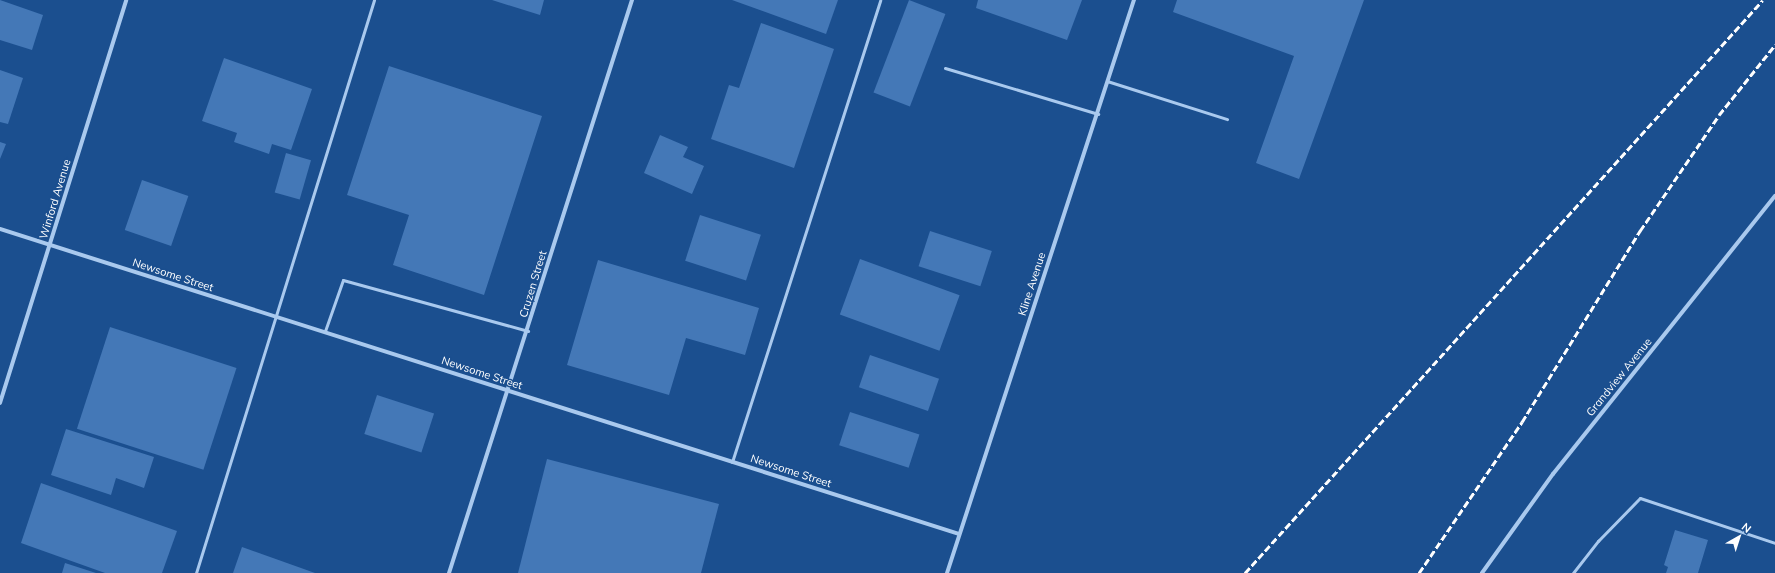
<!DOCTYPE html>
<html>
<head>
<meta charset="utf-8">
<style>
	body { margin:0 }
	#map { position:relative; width:1775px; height:573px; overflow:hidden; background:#1b4f8f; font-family:Mulish,sans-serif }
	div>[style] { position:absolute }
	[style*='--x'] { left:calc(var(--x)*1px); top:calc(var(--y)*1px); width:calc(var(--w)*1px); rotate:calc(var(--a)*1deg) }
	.building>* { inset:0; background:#4478b7; transform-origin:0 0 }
	.service>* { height:3px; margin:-1.5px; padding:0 1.5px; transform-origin:1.5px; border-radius:1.5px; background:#a9c9ee }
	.minor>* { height:4px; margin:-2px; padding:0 2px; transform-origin:2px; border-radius:2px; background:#a9c9ee }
	.rail>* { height:3px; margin-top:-1.5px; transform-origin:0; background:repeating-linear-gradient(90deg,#fff 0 7px,transparent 0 10px) }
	span { translate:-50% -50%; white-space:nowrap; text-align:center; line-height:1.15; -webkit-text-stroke:3px #1b4f8f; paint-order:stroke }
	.street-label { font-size:11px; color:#fff }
	.north { position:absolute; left:1719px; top:517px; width:40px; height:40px; -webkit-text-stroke:3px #1b4f8f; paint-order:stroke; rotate:39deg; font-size:11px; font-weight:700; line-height:16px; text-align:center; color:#fff }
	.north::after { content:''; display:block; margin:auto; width:14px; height:18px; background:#fff; clip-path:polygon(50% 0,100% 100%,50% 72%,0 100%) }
</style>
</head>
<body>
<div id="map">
	<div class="building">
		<i style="clip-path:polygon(0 0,43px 15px,32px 50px,0 40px)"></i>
		<i style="clip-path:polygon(492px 0,544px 0,540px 15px)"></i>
		<i style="clip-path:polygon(732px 0,838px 0,826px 34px)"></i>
		<i style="left:909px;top:0;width:39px;height:99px;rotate:21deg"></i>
		<i style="clip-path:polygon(978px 0,1082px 0,1067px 40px,976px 8px)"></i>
		<i style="clip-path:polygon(1177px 0,1364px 0,1299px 179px,1256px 163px,1294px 56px,1173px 12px)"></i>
		<i style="clip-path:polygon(761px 23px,834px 49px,794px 168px,711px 139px,729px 85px,739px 88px)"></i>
		<i style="clip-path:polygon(224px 58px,312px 89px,291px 150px,272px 144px,269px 154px,234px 142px,237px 133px,202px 121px)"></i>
		<i style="clip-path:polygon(389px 66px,542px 116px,484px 295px,393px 265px,409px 215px,347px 195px)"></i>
		<i style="clip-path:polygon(0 70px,23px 78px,8px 124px,0 122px)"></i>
		<i style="clip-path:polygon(660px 135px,688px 147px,683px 157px,704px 166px,692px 194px,644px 173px)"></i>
		<i style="clip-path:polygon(0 142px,6px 144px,0 159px)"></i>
		<i style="left:286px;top:153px;width:26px;height:41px;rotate:16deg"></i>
		<i style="left:142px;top:180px;width:49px;height:53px;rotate:19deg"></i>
		<i style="left:700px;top:215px;width:64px;height:48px;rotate:18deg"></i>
		<i style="left:930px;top:231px;width:65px;height:37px;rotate:18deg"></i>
		<i style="left:860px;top:259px;width:106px;height:59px;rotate:20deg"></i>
		<i style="clip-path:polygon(598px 260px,759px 308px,745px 355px,686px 338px,669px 395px,567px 365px)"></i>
		<i style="left:110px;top:327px;width:133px;height:107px;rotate:18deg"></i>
		<i style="left:870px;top:355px;width:73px;height:34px;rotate:19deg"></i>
		<i style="left:377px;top:395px;width:60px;height:41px;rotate:18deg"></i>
		<i style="left:850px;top:412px;width:73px;height:35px;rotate:18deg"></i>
		<i style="clip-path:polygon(66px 429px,154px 457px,144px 488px,116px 478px,111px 495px,51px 475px)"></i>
		<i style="clip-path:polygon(547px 459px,719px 504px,701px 573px,518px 573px)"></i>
		<i style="clip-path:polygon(41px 483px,177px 531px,162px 573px,105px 573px,21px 543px)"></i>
		<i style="clip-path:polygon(1675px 530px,1708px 540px,1698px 573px,1666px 573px,1668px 567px,1664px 565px)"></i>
		<i style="clip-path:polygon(242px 547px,315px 573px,233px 573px)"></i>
		<i style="clip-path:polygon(65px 563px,96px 573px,62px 573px)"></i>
	</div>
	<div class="service">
		<i style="--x:945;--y:68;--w:160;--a:16.7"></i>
		<i style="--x:1107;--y:81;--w:126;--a:17.6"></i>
		<i style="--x:325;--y:331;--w:54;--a:-70.6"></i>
		<i style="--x:343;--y:280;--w:192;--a:15.4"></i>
		<i style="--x:732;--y:462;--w:485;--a:-72.2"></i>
		<i style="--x:196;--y:573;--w:600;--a:-72.74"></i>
		<i style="--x:1573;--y:573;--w:41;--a:-52"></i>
		<i style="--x:1598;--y:541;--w:60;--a:-45.7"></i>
		<i style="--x:1640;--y:498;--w:142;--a:18.4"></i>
	</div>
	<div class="minor">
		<i style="--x:0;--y:229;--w:1006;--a:17.64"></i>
		<i style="--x:0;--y:403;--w:422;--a:-72.6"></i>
		<i style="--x:449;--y:573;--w:602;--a:-72.29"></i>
		<i style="--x:947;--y:573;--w:603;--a:-71.93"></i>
		<i style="--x:1482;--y:573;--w:122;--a:-54.4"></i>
		<i style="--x:1553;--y:474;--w:356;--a:-51.4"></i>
	</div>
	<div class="rail">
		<i style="--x:1245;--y:573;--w:772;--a:-47.89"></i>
		<i style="--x:1419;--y:573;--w:183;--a:-55.7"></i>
		<i style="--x:1522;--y:422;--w:225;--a:-58.3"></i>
		<i style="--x:1640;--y:231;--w:140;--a:-55.7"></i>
		<i style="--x:1719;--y:115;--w:90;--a:-51.3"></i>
	</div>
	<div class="street-label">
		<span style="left:55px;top:199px;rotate:-73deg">Winford Avenue</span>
		<span style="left:173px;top:275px;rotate:18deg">Newsome Street</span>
		<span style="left:533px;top:284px;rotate:-73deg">Cruzen Street</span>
		<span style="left:1032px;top:284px;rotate:-72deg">Kline Avenue</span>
		<span style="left:482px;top:373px;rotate:18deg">Newsome Street</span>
		<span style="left:1619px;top:377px;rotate:-51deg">Grandview Avenue</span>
		<span style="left:791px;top:471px;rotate:18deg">Newsome Street</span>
	</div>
	<div class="north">N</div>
</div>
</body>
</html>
